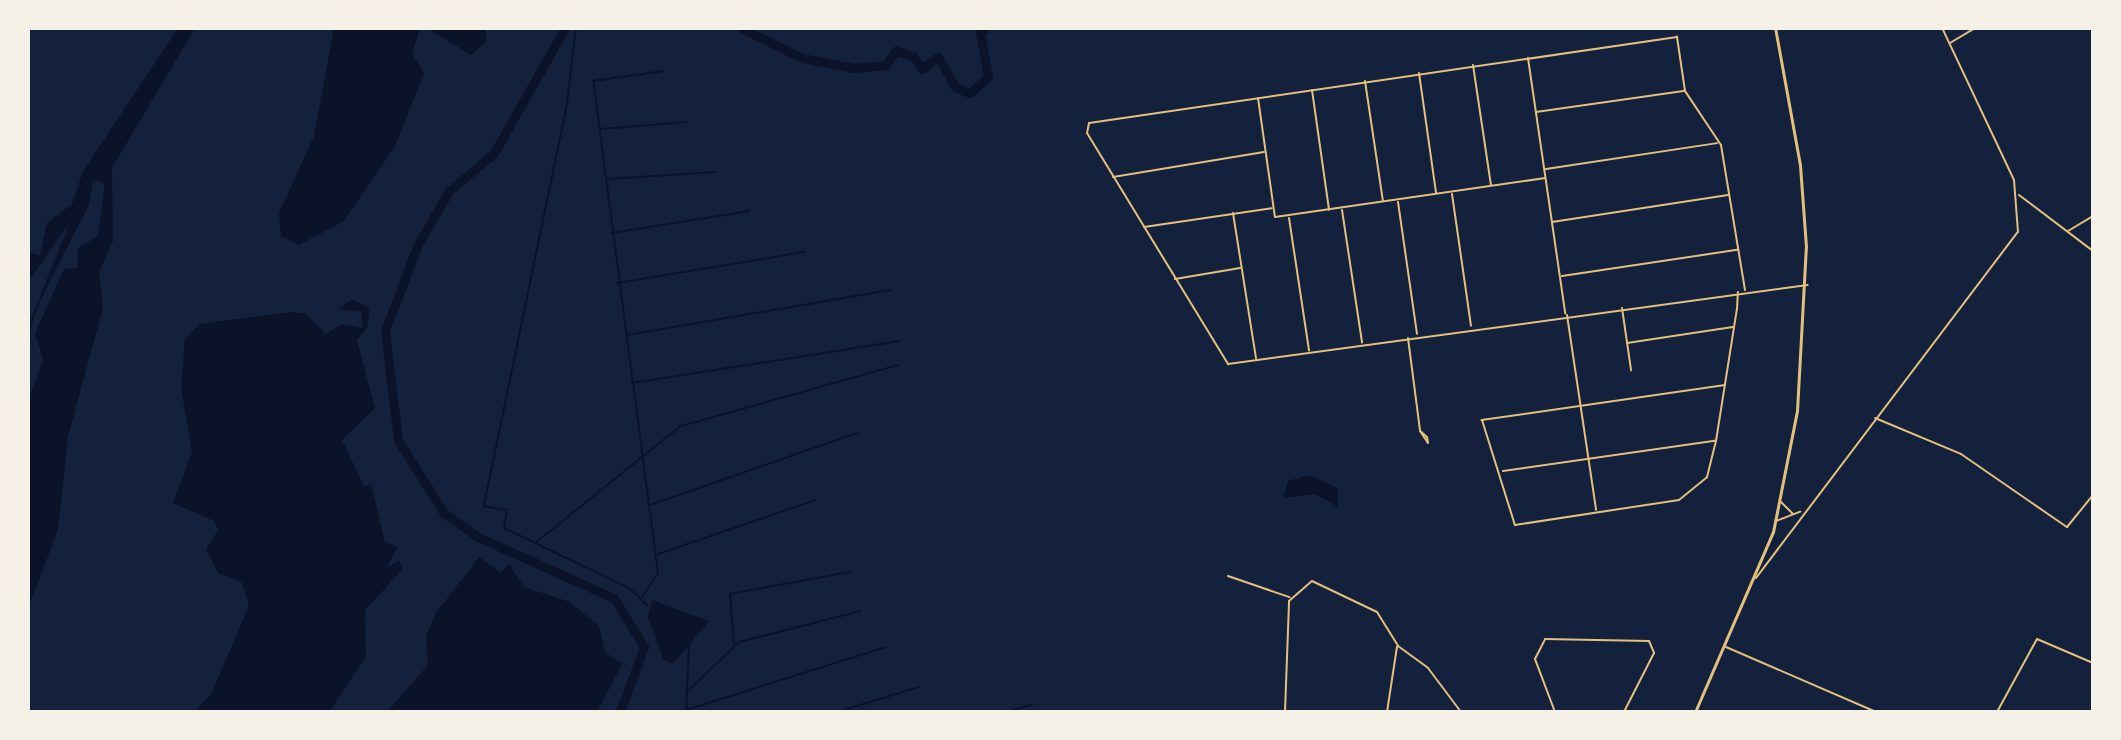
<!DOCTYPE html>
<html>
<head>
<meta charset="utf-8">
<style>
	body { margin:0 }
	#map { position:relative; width:2121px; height:740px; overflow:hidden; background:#14213d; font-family:"PT Sans Narrow",sans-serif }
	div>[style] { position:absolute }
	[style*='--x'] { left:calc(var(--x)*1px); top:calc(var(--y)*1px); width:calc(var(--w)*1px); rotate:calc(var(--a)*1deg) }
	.water>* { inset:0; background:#0b132b }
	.stream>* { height:2px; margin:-1px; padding:0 1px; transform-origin:1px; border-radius:1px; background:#0b132b }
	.river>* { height:9px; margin:-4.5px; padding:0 4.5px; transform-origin:4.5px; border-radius:4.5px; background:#0b132b }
	.minor>* { height:2px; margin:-1px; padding:0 1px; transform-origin:1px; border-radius:1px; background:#e5c07b }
	.tertiary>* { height:2px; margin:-1px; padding:0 1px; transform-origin:1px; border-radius:1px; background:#e5c07b }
	.primary>* { height:3px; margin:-1.5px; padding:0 1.5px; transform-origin:1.5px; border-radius:1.5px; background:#e5c07b }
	span { translate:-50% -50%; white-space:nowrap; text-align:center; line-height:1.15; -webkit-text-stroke:6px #f6f1e7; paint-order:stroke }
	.frame { position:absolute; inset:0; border:30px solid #f6f1e7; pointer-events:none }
</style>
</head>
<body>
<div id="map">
	<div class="water">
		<i style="clip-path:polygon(178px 28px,195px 28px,112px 168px,113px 241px,99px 272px,103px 308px,68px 436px,58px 530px,28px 608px,28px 401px,43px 360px,35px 333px,64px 269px,77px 268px,78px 248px,98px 236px,105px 183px,93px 180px,89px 205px,40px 301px,30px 330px,35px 360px,28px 326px,70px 222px,28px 282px,28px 252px,40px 255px,47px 223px,72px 204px,83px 171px)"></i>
		<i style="clip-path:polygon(334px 28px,420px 28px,412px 54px,424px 73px,395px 146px,344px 221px,299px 245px,281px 236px,279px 213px,314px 136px)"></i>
		<i style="clip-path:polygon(427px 28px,486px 28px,486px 42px,471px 55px)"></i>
		<i style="clip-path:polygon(352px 299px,369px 308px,368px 326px,357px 340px,375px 408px,342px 440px,364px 486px,371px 484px,385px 542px,398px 547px,387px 567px,399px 561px,403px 569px,365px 610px,366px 657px,329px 712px,194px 712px,211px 694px,249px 606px,242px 583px,218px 573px,206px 549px,218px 530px,214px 521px,173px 503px,192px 452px,181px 388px,185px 339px,199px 324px,291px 312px,306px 314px,326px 334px,341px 324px,363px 328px,361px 312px,338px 309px)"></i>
		<i style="clip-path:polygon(1309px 475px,1338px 488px,1338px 507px,1315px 494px,1283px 498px,1288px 481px)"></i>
		<i style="clip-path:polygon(479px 557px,501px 573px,509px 564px,524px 587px,570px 602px,599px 626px,605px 652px,622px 664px,597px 712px,387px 712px,428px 665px,426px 636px,436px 613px)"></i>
		<i style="clip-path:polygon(652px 600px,709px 621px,673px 664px,663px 659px,648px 617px)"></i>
	</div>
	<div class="stream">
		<i style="--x:576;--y:28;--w:77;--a:96.8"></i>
		<i style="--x:567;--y:104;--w:410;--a:101.7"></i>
		<i style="--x:484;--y:506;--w:23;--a:10"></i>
		<i style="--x:507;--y:510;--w:18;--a:99"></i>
		<i style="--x:504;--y:528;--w:139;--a:25.6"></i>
		<i style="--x:629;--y:588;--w:25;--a:43"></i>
		<i style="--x:601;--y:129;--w:86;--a:-4.7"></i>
		<i style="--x:607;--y:179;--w:110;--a:-3.6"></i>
		<i style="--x:612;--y:233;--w:139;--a:-9.1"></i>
		<i style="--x:617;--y:283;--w:191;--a:-9.4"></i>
		<i style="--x:627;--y:335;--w:267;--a:-9.7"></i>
		<i style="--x:632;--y:383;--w:271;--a:-8.9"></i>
		<i style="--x:650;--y:505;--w:219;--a:-19.2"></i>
		<i style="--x:534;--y:544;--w:189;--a:-38.8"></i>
		<i style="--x:681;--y:426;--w:225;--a:-15.7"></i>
		<i style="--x:658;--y:554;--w:167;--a:-18.9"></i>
		<i style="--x:642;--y:597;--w:29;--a:-56"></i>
		<i style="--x:658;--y:573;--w:496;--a:-97.5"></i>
		<i style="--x:593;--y:81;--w:71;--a:-8.1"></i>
		<i style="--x:734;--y:643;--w:49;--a:-94.7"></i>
		<i style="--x:730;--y:594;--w:121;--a:-10.5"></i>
		<i style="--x:687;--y:692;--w:72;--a:-43.9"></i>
		<i style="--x:739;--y:642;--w:126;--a:-14.3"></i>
		<i style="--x:686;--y:710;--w:210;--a:-17.5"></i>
		<i style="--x:686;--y:712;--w:66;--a:-87.4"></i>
		<i style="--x:837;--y:712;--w:86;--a:-17"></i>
		<i style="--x:1007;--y:712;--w:27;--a:-17"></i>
	</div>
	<div class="river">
		<i style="--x:565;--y:28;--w:144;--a:119.6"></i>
		<i style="--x:494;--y:153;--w:59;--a:139.8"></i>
		<i style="--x:449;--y:191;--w:61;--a:120.3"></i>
		<i style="--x:418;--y:244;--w:93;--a:110.8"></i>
		<i style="--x:385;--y:331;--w:110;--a:83.2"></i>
		<i style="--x:398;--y:440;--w:86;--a:57.8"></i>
		<i style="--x:444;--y:513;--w:42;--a:35.2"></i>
		<i style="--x:478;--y:537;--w:149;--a:24.2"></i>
		<i style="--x:614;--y:598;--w:57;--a:58.5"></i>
		<i style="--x:644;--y:647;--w:69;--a:110.3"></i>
		<i style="--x:741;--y:28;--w:68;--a:26.2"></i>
		<i style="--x:802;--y:58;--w:52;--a:11.1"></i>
		<i style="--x:853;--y:68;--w:32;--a:-5"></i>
		<i style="--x:885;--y:65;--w:18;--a:-52"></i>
		<i style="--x:896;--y:51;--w:18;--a:16"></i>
		<i style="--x:913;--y:56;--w:16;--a:55"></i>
		<i style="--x:922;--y:69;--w:20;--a:-37"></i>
		<i style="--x:938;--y:57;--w:34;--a:60"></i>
		<i style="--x:955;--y:87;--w:16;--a:22"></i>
		<i style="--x:970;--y:93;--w:24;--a:-42"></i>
		<i style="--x:988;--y:77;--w:46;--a:-100.1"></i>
		<i style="--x:980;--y:32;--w:7;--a:-34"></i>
	</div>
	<div class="minor">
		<i style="--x:1950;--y:43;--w:29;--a:-31"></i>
		<i style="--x:1528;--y:58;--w:258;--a:81.7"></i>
		<i style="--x:1473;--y:65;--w:121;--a:81.5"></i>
		<i style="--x:1419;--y:73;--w:121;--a:81.9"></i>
		<i style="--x:1365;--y:81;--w:121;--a:81.5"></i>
		<i style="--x:1312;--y:90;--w:121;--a:81.9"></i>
		<i style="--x:1258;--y:98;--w:120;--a:81.9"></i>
		<i style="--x:1275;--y:217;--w:273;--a:-8.2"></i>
		<i style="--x:1536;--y:112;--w:149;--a:-8.1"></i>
		<i style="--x:1546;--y:169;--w:173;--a:-8.6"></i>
		<i style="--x:1113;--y:177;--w:153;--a:-9.4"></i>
		<i style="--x:1452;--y:194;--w:133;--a:81.8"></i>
		<i style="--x:2019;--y:195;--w:93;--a:37.1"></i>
		<i style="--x:1398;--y:202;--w:133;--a:81.8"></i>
		<i style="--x:1342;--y:210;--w:134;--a:81.4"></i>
		<i style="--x:1233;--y:213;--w:147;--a:81"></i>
		<i style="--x:1289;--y:218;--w:134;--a:81.4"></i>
		<i style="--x:1552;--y:222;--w:178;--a:-8.7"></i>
		<i style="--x:1144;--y:227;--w:129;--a:-8.4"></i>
		<i style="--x:2068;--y:231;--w:29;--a:-31"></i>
		<i style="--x:1562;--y:276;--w:177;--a:-8.5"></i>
		<i style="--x:1175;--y:279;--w:66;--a:-9.6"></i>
		<i style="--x:1745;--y:290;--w:147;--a:-99.4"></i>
		<i style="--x:1721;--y:145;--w:65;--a:-123.7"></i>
		<i style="--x:1685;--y:91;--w:55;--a:-98.4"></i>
		<i style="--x:1677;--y:37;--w:594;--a:171.68"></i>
		<i style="--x:1089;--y:123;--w:10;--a:101"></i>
		<i style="--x:1087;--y:133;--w:271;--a:58.6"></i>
		<i style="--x:1228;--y:364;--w:585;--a:-7.76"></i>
		<i style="--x:1622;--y:308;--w:63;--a:81.7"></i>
		<i style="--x:1567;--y:315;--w:197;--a:81.5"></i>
		<i style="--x:1408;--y:338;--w:94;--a:82.6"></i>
		<i style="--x:1420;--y:431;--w:14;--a:56"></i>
		<i style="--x:1428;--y:443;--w:6;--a:-99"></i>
		<i style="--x:1427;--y:437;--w:9;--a:-139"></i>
		<i style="--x:1627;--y:343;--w:107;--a:-8.6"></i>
		<i style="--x:1725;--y:385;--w:246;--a:171.8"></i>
		<i style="--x:1482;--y:420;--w:110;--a:72.6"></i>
		<i style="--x:1515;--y:525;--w:166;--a:-8.7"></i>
		<i style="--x:1679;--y:500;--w:36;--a:-39"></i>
		<i style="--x:1707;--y:477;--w:37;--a:-76"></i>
		<i style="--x:1716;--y:441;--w:134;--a:-81"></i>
		<i style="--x:1737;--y:309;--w:17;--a:-87"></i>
		<i style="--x:1875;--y:418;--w:93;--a:22.7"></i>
		<i style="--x:1961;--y:454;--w:129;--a:34.6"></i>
		<i style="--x:2067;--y:527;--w:41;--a:-50.9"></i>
		<i style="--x:1503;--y:471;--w:214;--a:-8.1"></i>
		<i style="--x:1228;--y:576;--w:65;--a:19"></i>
		<i style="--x:1726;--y:647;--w:163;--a:23.4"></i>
		<i style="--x:1285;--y:712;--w:111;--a:-87.9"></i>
		<i style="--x:1289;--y:601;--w:30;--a:-41"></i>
		<i style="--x:1312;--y:581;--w:72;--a:25.5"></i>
		<i style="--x:1377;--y:612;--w:40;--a:58"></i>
		<i style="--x:1398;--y:646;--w:37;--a:36"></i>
		<i style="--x:1428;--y:668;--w:55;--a:53.1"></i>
		<i style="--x:1387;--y:712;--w:66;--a:-81.3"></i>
		<i style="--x:1555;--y:712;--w:57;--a:-110.7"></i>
		<i style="--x:1535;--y:659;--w:22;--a:-63"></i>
		<i style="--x:1545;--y:639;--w:104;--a:1.1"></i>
		<i style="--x:1649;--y:641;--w:13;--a:67"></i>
		<i style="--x:1654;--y:653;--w:66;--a:117"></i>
		<i style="--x:1997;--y:712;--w:83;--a:-61.3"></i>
		<i style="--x:2037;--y:639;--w:61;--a:23.2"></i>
	</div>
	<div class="tertiary">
		<i style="--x:1781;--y:502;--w:17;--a:45"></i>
		<i style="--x:1776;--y:521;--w:26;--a:-21"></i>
		<i style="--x:1756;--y:578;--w:434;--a:-52.9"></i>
		<i style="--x:2018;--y:232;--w:52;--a:-94.4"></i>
		<i style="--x:2014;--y:180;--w:168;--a:-115.3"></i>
	</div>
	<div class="primary">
		<i style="--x:1695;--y:712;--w:196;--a:-66.6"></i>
		<i style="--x:1773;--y:532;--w:123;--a:-78.8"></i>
		<i style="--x:1797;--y:411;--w:164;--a:-86.9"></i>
		<i style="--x:1806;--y:247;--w:82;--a:-94.2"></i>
		<i style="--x:1800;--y:165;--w:139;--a:-100.3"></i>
	</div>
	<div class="frame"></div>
</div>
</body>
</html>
